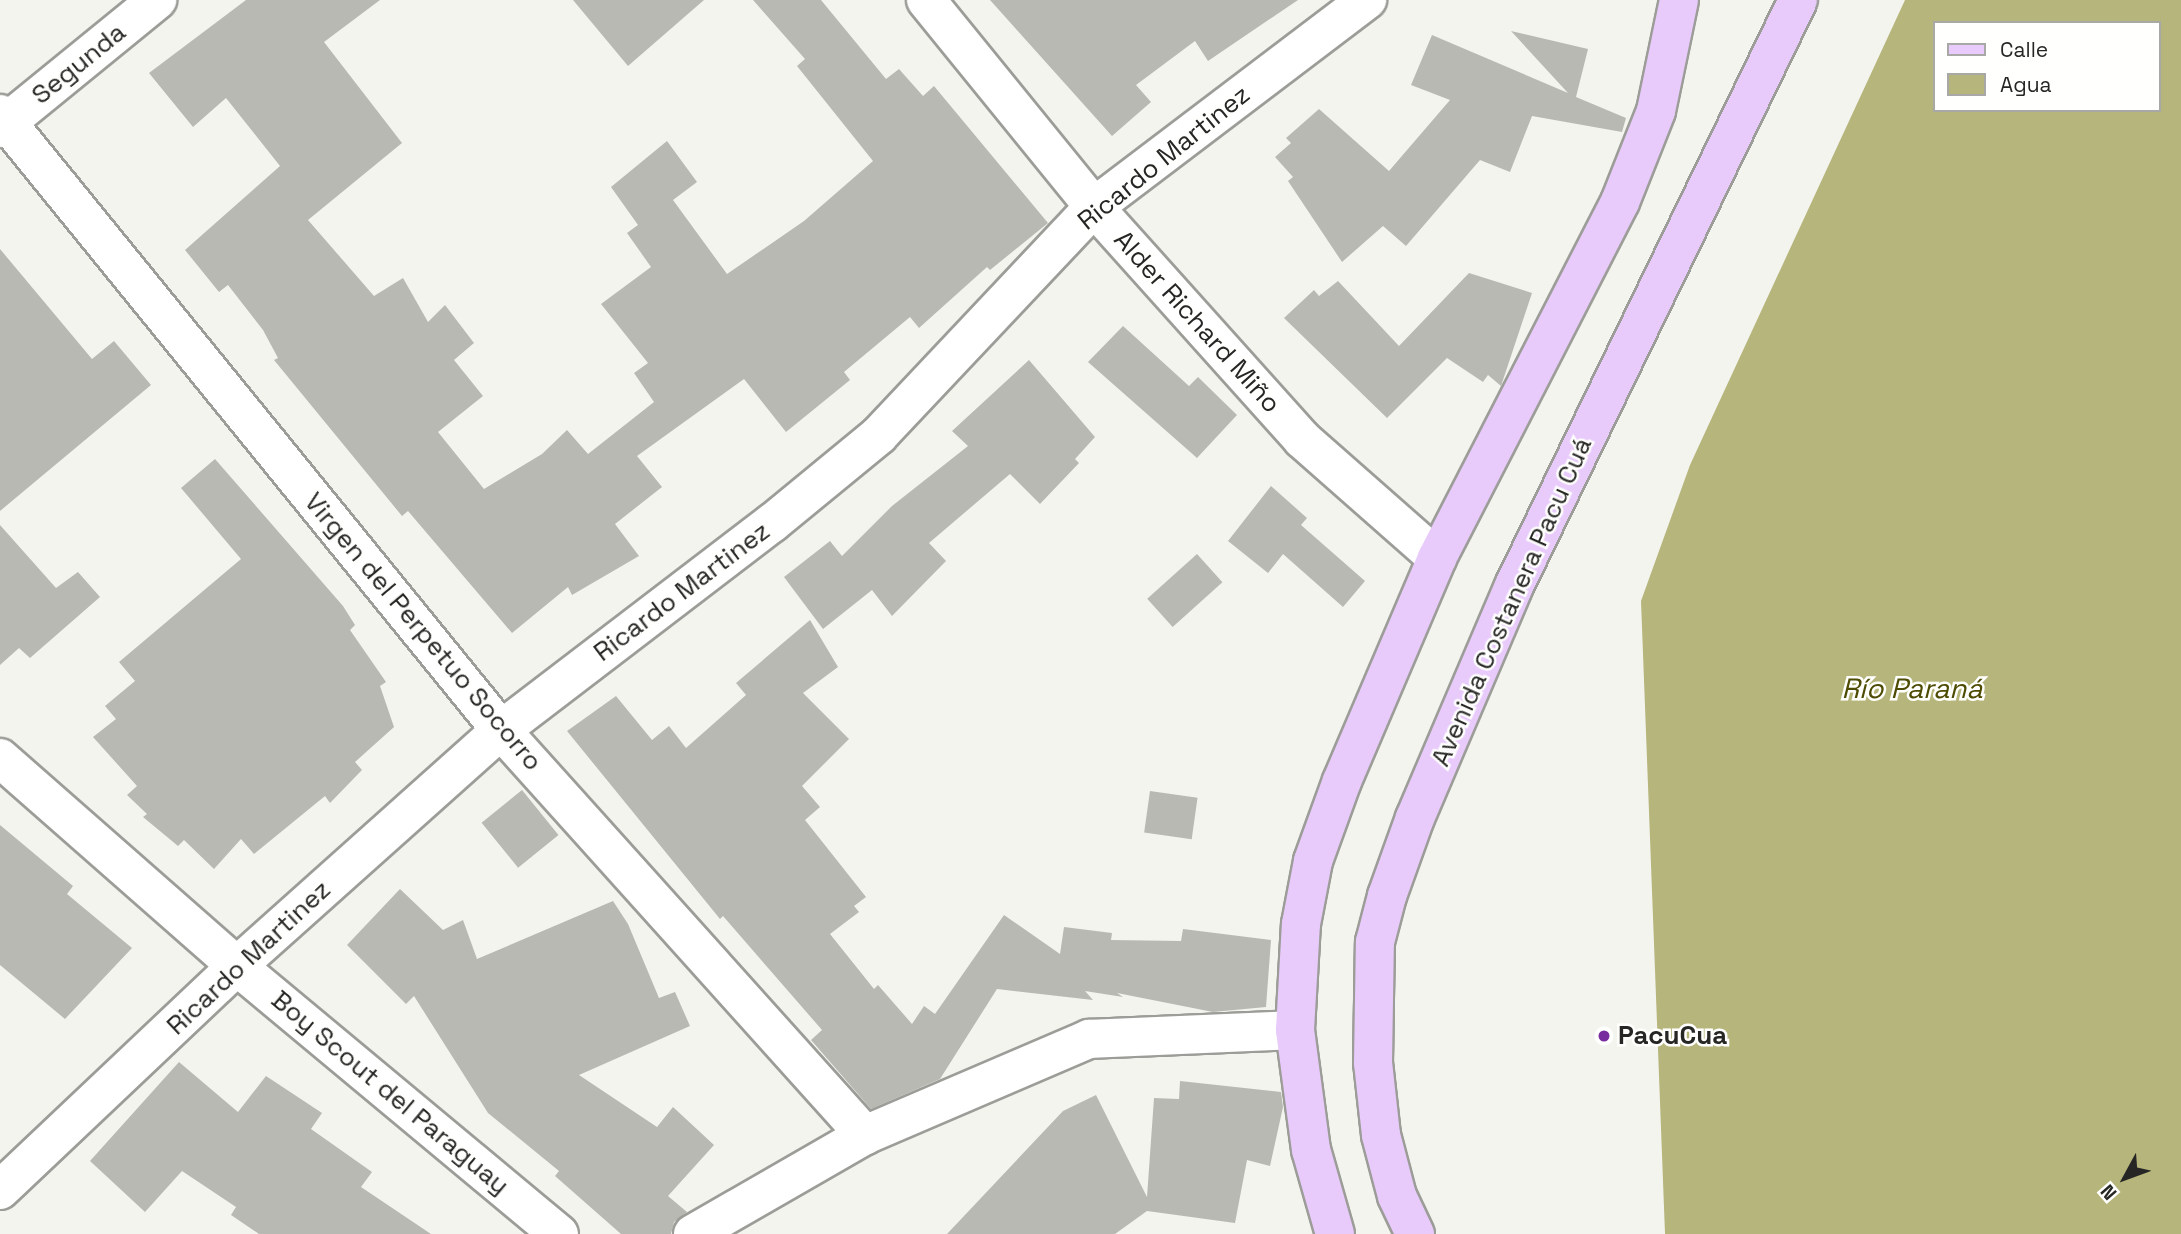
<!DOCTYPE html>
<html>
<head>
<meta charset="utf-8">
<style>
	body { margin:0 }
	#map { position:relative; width:2181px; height:1234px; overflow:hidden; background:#f4f4ef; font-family:"Space Grotesk",sans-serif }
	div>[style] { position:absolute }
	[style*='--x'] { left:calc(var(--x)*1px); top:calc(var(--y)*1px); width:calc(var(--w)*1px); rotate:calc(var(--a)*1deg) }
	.water>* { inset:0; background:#b6b57c }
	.building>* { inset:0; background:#b9b9b4; transform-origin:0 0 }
	.roads { filter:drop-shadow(2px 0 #9c9c98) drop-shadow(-2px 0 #9c9c98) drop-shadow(0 2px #9c9c98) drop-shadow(0 -2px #9c9c98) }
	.minor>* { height:38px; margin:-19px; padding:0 19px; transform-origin:19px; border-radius:19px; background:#fff }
	.major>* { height:38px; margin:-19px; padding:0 19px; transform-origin:19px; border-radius:19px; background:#e8cbfb }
	.dots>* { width:19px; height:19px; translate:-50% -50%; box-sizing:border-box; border:4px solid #fffffe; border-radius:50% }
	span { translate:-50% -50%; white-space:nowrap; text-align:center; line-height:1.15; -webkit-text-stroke:5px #fffffe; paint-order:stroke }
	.street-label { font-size:26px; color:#262625 }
	.poi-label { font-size:26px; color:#262625; font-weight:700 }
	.left { translate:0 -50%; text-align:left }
	.water-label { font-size:28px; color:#4e4b03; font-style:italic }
	.legend { position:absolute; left:1933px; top:21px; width:228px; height:91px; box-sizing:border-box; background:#fffffe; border:2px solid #a8a8a7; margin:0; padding:9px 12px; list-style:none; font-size:21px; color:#262625 }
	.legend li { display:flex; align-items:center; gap:14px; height:35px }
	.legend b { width:35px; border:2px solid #a8a8a7 }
	.north { position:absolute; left:2090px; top:1143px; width:70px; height:70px; -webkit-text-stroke:5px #fffffe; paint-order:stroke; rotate:229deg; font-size:19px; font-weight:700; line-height:28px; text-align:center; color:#262625 }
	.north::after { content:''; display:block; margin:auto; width:24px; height:32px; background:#262625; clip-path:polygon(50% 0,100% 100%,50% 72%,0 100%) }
</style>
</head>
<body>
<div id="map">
	<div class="water">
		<i style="clip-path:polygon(evenodd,1905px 0,2181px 0,2181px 1234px,1665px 1234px,1641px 601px,1690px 465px,1905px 0,1934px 23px,2158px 23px,2158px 110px,1934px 110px,1934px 23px)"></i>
	</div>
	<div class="building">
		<i style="clip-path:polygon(246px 0,380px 0,324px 42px,402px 143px,308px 220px,374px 296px,403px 278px,428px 322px,445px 305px,474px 343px,454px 360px,483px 396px,438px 432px,484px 489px,542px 454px,567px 430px,588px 454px,654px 402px,634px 373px,648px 363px,601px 304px,651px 267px,627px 233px,638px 225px,611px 187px,667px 141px,697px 182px,673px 200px,727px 274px,804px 221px,873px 161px,797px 66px,805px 59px,753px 0,821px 0,886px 79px,899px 69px,923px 96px,934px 86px,1048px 223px,990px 270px,987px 267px,919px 328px,910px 317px,844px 372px,850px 380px,786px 432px,744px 379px,637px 456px,662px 487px,615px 524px,639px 556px,572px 595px,568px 587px,512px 633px,408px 511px,402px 516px,274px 360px,278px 358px,263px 330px,228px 285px,219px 292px,185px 250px,280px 166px,226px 98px,193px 127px,149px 73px)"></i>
		<i style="clip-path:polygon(573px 0,704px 0,628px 66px)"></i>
		<i style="clip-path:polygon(990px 0,1298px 0,1208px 61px,1195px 41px,1136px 85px,1151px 102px,1112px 136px)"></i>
		<i style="clip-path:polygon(1511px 31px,1588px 49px,1576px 97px,1626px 118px,1622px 132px,1532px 116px,1510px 172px,1480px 160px,1406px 246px,1383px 226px,1342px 262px,1288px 181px,1293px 177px,1275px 157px,1291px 143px,1286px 138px,1319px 109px,1389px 171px,1450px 100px,1411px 85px,1432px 35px,1568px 93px)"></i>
		<i style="clip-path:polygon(0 249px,92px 359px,114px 341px,151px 385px,0 511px)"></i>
		<i style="clip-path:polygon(1469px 273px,1532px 293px,1501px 386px,1488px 375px,1483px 382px,1447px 358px,1387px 418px,1284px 318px,1314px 290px,1319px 296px,1338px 281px,1399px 346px)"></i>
		<i style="clip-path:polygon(1123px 326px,1189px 386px,1198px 377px,1237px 415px,1197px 458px,1088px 362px)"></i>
		<i style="clip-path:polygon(1029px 360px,1095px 437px,1075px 459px,1079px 463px,1040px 504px,1010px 474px,929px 543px,946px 561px,892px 616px,872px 590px,823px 629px,784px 577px,830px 541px,842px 556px,892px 506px,968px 446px,952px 431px)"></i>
		<i style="clip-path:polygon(215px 459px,343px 606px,355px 625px,350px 630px,386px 682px,380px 686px,394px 727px,355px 762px,362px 770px,330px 803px,325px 796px,254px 854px,241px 839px,214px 869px,184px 840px,178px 846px,143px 817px,147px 814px,127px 795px,137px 786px,93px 737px,116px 719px,105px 706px,135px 681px,119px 662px,241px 559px,181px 488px)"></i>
		<i style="clip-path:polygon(1271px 486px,1307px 518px,1301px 525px,1365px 581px,1343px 607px,1283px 554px,1268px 573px,1228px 541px)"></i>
		<i style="clip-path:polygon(0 525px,56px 588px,78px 572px,100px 597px,30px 658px,19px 648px,0 665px)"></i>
		<i style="left:1197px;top:554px;width:38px;height:67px;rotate:48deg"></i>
		<i style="clip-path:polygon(810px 620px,838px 667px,803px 693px,849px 739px,802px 786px,820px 807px,805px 820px,866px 897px,854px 906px,859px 912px,830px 934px,874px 989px,878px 985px,912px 1024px,924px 1006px,935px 1014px,1004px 915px,1060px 954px,1064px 927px,1112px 933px,1111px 940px,1181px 941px,1183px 929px,1271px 940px,1266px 1007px,1213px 1012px,1117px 993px,1123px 997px,1085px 991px,1093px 1000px,997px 989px,940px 1079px,871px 1109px,811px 1040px,822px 1030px,723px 916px,720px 919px,567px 731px,616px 696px,652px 740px,669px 726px,686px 748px,746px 695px,736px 683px)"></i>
		<i style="left:522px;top:790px;width:58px;height:52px;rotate:51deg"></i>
		<i style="left:1150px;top:791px;width:48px;height:42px;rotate:8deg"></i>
		<i style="clip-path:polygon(0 825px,73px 886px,67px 894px,132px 948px,65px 1019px,0 965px)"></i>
		<i style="clip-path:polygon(400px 889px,443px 930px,463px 920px,477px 959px,613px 901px,628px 924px,659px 998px,675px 992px,690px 1026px,579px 1075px,657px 1127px,673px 1107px,714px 1145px,668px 1196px,687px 1212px,674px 1222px,671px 1234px,621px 1234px,555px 1176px,559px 1171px,488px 1113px,414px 996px,406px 1004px,347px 945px)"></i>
		<i style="clip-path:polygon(179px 1062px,238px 1112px,266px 1076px,322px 1113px,311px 1129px,372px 1172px,361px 1187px,431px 1234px,259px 1234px,231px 1215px,236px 1207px,182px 1171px,145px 1212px,90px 1161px)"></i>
		<i style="clip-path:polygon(1180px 1081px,1281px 1092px,1283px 1107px,1270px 1166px,1247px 1160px,1235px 1223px,1147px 1211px,1115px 1234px,947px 1234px,1063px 1111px,1096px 1095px,1147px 1197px,1154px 1098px,1179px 1099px)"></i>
	</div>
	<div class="roads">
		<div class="minor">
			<i style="--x:926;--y:0;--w:267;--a:50.9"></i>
			<i style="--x:1094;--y:207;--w:312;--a:48.1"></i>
			<i style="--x:1302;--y:439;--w:180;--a:41.4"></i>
			<i style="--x:0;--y:114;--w:794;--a:50.88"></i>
			<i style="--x:501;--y:730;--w:545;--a:48.05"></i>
			<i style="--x:0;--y:128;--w:203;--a:-39.2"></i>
			<i style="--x:0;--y:758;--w:315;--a:41.3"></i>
			<i style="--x:237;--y:966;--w:419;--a:39.8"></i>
			<i style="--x:0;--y:1190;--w:326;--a:-43.4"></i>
			<i style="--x:237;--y:966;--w:354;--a:-41.8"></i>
			<i style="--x:501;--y:730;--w:341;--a:-37.4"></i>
			<i style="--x:772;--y:523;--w:139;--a:-39.4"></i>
			<i style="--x:879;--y:435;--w:313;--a:-46.7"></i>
			<i style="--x:1094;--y:207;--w:343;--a:-37.2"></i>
			<i style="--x:693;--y:1234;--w:198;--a:-29.9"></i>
			<i style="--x:865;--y:1135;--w:244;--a:-23.2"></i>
			<i style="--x:1089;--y:1039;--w:206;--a:-2.5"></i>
		</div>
		<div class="major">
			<i style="--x:1335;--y:1234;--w:87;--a:-105.9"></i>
			<i style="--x:1311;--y:1150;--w:121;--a:-97.6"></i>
			<i style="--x:1295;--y:1030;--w:106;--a:-86.8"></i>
			<i style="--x:1301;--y:924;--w:64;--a:-79.2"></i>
			<i style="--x:1313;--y:861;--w:85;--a:-70.1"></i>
			<i style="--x:1342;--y:781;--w:242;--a:-66.9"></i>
			<i style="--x:1437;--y:558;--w:400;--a:-62.8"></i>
			<i style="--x:1620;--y:202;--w:98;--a:-68.4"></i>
			<i style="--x:1656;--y:111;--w:113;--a:-78.3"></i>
			<i style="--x:1415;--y:1234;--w:42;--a:-115.3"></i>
			<i style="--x:1397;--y:1196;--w:63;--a:-104.7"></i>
			<i style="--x:1381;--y:1135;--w:72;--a:-96.3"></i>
			<i style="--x:1373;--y:1063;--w:121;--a:-89.1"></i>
			<i style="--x:1375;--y:942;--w:48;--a:-75.4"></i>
			<i style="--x:1387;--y:896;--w:83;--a:-70.3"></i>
			<i style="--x:1415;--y:818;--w:252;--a:-66.9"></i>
			<i style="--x:1514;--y:586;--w:651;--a:-64.14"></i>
		</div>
	</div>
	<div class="dots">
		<i style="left:1604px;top:1036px;background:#782d9f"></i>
	</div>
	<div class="street-label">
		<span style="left:79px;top:64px;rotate:-39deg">Segunda</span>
		<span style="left:1164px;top:158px;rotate:-39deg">Ricardo Martinez</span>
		<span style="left:1197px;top:322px;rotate:48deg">Alder Richard Miño</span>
		<span style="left:682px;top:592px;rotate:-37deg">Ricardo Martinez</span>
		<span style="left:1512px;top:602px;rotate:-66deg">Avenida Costanera Pacu Cuá</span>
		<span style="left:423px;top:632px;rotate:50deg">Virgen del Perpetuo Socorro</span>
		<span style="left:249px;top:958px;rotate:-43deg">Ricardo Martinez</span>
		<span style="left:390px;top:1093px;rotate:40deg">Boy Scout del Paraguay</span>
	</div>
	<div class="poi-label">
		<span class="left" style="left:1618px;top:1036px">PacuCua</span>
	</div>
	<div class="water-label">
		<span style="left:1912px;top:688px">Río Paraná</span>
	</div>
	<ul class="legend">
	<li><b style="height:9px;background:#e8cbfb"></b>Calle</li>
	<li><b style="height:19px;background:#b6b57c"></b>Agua</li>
	</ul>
	<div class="north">N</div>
</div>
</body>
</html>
